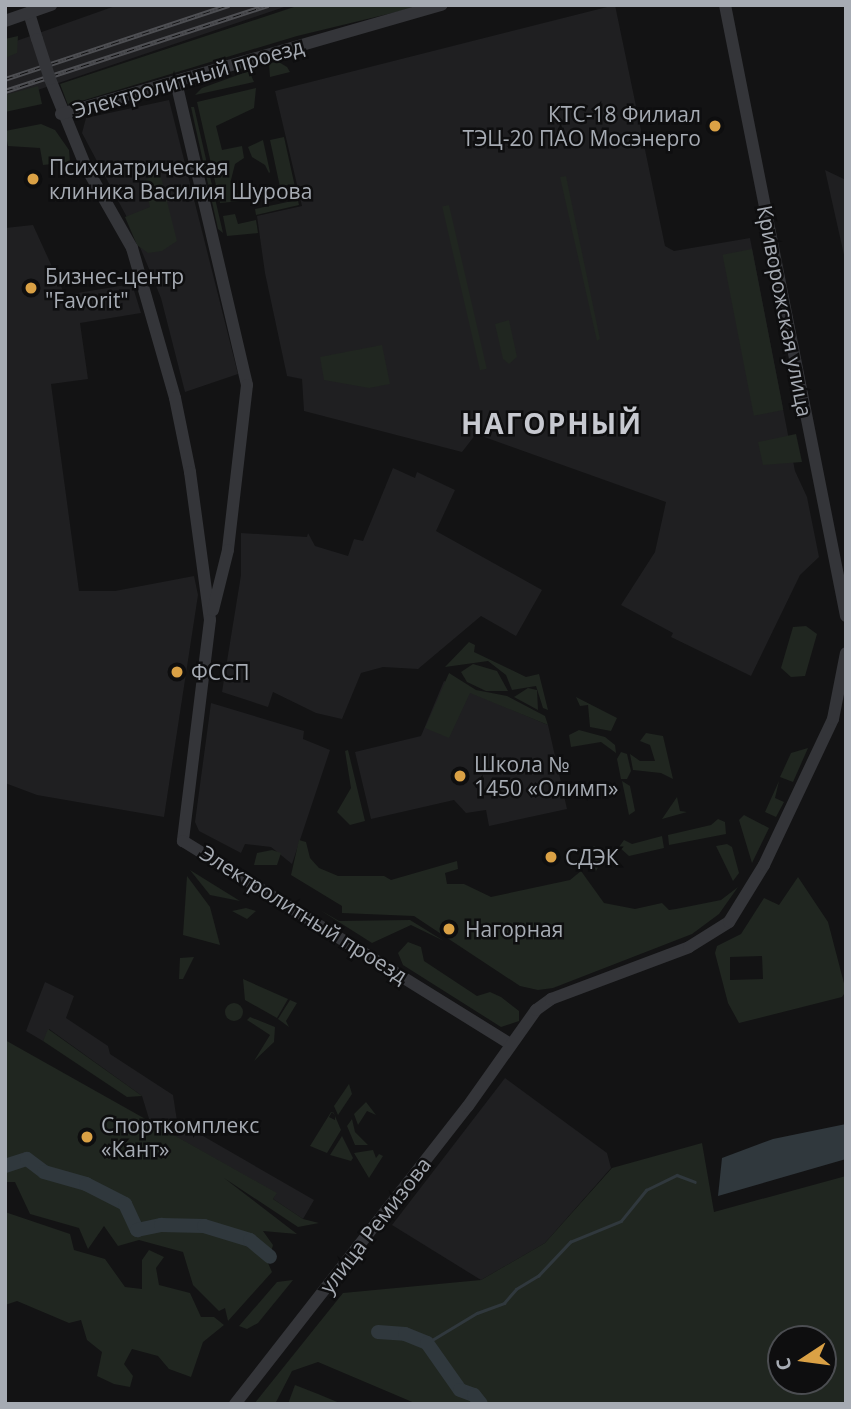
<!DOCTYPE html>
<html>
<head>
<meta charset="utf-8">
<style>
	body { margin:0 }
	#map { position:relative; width:851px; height:1409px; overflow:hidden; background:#131314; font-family:"Open Sans",sans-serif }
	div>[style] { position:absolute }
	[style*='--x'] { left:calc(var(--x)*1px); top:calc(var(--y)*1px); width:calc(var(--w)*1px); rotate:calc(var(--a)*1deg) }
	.built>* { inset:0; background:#1f1f21 }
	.green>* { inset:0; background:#202620; transform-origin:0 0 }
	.round { border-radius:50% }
	.water>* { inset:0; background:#30383d }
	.stream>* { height:2.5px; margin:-1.25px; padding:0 1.25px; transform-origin:1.25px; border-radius:1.25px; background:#30383d }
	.river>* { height:14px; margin:-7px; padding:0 7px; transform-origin:7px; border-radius:7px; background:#30383d }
	.tertiary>* { height:12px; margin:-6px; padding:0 6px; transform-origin:6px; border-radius:6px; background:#343539 }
	.rail>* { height:5px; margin-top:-2.5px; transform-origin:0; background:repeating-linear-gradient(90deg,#0e0e0f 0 8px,#4e4f53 0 16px); box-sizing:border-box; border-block:2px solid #4e4f53 }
	.tertiary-bridge>* { height:12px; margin:-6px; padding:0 6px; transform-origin:6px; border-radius:6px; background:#343539 }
	.dots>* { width:19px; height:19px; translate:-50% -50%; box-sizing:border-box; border:4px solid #0e0e0f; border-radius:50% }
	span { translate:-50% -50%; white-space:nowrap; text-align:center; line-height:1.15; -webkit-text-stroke:5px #0e0e0f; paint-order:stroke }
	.street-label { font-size:21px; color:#a6abb3 }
	.poi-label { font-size:21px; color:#a6abb3 }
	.right { translate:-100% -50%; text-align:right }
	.left { translate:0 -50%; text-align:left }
	.district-label { font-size:28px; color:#c7c9d0; font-weight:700; letter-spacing:2px }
	.frame { position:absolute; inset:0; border:7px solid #a6abb3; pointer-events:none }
	.north { position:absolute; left:767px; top:1325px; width:70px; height:70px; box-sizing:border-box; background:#0e0e0f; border:2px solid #4b4d51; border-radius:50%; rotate:257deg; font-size:19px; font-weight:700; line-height:28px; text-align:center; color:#a6abb3 }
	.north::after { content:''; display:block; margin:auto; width:24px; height:32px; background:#daa145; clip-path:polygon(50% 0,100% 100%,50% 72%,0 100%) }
</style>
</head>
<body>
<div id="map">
	<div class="built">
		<i style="clip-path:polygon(118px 5px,290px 5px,5px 101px,5px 45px)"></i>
		<i style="clip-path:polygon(615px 5px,665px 246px,674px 251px,750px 238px,795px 471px,807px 497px,819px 557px,800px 575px,751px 676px,671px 637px,673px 633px,621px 605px,655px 552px,666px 502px,476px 434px,462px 452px,304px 411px,302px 379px,287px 376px,265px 273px,257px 216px,302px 206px,275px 91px)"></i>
		<i style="clip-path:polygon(169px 100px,238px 374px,185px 392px,161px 298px,130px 223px,82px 133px,86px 118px)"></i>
		<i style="clip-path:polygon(825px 170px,846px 180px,846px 264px)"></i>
		<i style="clip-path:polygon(33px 225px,65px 295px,132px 284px,141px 313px,80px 323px,88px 379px,51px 384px,79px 591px,115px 591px,194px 576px,198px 595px,164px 817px,37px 795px,5px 783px,5px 228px)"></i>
		<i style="clip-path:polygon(393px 468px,415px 478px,417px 472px,455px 490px,436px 531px,542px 590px,516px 636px,481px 616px,418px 669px,383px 667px,361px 673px,342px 719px,316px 713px,273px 692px,268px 707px,222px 692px,241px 575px,241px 533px,307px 537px,308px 533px,315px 546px,348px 556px,354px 539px,363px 541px)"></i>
		<i style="clip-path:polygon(444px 681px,548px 725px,567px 809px,489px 826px,486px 810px,466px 813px,454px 800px,371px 819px,355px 752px,421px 736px)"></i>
		<i style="clip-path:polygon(211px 703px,304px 731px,303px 739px,330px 750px,292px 864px,271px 847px,245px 844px,241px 853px,199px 831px,195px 822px)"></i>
		<i style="clip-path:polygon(45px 982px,74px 996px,66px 1018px,108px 1046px,110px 1054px,173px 1095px,177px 1121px,314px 1200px,303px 1219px,273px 1199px,276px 1193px,150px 1122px,142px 1096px,49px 1029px,43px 1041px,26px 1031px)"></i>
		<i style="clip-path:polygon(505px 1078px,607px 1153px,611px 1168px,545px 1243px,481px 1280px,392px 1225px)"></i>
	</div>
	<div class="green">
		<i style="clip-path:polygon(300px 5px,425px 5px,297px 36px,68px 105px,60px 84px)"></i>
		<i style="clip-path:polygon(18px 36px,17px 53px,5px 58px,5px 39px)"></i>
		<i style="clip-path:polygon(277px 61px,287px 67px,290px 72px,270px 77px,269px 64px)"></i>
		<i style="clip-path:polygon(249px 71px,254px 82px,195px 95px,202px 88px)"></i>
		<i style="clip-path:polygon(38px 86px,42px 104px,5px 112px,5px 95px)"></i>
		<i style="clip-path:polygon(256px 88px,254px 108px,216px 126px,222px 150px,242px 146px,244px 158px,235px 164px,231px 180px,241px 201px,220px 203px,197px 102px)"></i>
		<i style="clip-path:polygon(191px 107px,194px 107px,223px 233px,218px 229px)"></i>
		<i style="clip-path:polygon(41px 124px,55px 130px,69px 150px,70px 162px,43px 165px,40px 148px,8px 146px,5px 131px)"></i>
		<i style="clip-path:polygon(284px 137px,299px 205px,256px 215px,255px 209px,292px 201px,288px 185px,280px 187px,270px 140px)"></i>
		<i style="clip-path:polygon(263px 140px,270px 172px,269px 173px,265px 165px,252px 157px,248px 147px)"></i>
		<i style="clip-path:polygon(155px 174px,161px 177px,177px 241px,162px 251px,148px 253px,137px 245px,125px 217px,150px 207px,144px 181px)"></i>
		<i style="clip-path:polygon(566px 176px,600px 339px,597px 341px,560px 177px)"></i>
		<i style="left:449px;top:205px;width:168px;height:7px;rotate:77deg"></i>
		<i style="clip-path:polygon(235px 214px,238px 224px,256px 220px,258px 233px,227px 236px,223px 216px)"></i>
		<i style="left:752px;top:249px;width:164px;height:30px;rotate:79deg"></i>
		<i style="clip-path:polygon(509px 320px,517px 357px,509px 364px,503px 359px,495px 324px)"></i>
		<i style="clip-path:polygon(382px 345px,390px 384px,369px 388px,324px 380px,320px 357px)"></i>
		<i style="clip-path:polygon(796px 434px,802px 462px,763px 465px,758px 442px)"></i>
		<i style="clip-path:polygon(806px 626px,817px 634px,805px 676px,791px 677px,781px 668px,793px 627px)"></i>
		<i style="clip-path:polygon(469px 642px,475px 645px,474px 652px,526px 677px,539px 674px,548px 710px,543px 708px,536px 686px,512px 690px,506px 675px,488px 661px,445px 667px)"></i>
		<i style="clip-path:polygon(473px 664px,497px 671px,508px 691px,486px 691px,467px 682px,461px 672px)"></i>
		<i style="clip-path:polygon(449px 673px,476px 690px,507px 696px,545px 716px,548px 725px,470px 693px,449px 738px,425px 728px)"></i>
		<i style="clip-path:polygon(528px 688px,537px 690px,538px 710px,514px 697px)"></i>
		<i style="clip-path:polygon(576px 697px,617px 718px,611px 731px,590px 727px,588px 705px,580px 706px)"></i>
		<i style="clip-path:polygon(579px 730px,605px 737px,615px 745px,616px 753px,601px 742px,571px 747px,569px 735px)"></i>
		<i style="clip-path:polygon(646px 733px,663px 736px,673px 779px,661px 773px,633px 770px,630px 754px,640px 761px,655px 761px,650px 745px,640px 741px)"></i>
		<i style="clip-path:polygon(808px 748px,793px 782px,780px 777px,791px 753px)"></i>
		<i style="clip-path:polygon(348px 750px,365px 821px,350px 825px,337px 812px,351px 788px,345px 751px)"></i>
		<i style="clip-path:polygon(621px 752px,627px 754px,631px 771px,627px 779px,621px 779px,617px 759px)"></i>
		<i style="clip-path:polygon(622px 781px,630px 786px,635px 811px,629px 815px)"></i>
		<i style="clip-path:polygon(779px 781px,775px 798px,784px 802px,776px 817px,765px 812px)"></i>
		<i style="clip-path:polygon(677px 797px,680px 811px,687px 812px,662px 819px)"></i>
		<i style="clip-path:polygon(744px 815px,769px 828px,752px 863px,739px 820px)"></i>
		<i style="clip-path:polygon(718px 819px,725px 822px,726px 834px,669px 845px,668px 835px,711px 825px)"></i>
		<i style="clip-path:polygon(662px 836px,664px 848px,629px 856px,619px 847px,624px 840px,632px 844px)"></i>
		<i style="clip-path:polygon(299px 840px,306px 842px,310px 858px,319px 868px,338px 876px,384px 876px,391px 880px,457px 861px,458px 869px,445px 873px,447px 884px,464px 884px,491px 897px,570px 880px,581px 871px,604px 903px,635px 909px,662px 903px,669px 910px,676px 909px,721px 900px,738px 887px,719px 914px,692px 934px,553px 988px,538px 990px,520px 986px,414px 916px,342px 913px,342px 906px,291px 875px)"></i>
		<i style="clip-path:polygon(727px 844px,732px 847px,739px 873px,733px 881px,716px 846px)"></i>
		<i style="clip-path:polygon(594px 846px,606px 853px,596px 871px,589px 851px)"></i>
		<i style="clip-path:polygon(272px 850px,281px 853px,277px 865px,254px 865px,257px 853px)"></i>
		<i style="clip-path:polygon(190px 870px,240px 901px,210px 895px)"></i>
		<i style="clip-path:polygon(187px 876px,210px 907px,220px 945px,183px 935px)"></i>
		<i style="clip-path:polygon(evenodd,798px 877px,828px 922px,846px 991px,842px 997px,739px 1023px,728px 1003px,715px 953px,717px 946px,741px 934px,764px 898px,779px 905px,798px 877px,762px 956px,763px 979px,730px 980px,730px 957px,762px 956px)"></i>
		<i style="clip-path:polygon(246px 908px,256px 911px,247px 919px,232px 911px)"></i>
		<i style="clip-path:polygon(320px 910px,339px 921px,410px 920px,444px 941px,411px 925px,372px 943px)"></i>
		<i style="clip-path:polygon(408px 942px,421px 947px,424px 961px,477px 996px,490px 992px,501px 997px,519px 1011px,519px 1021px,501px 1027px,403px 965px,398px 953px)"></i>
		<i style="clip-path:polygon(194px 957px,183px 979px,179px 979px,180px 958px)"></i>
		<i style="clip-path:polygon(243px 979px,288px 999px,277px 1018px,245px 1000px)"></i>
		<i style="clip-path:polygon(290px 1000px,297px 1003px,286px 1021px,289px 1027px,278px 1019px)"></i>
		<i class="round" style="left:225px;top:1003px;width:18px;height:18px"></i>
		<i style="clip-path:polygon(250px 1017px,275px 1027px,274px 1042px,254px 1061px,270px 1035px,247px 1020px)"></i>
		<i style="clip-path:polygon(48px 1029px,142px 1096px,127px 1097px,43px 1041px)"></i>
		<i style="clip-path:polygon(5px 1040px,277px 1193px,273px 1199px,303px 1219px,319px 1223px,298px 1227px,224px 1178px,297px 1234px,263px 1231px,273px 1245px,268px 1263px,272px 1272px,228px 1321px,225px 1308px,219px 1311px,193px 1285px,183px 1252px,139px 1240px,118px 1246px,104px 1226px,88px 1249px,79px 1228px,30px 1214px,15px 1182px,5px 1182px)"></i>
		<i style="clip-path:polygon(349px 1084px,352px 1094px,338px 1115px,334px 1106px)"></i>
		<i style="clip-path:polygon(366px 1102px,376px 1115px,367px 1111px,358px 1125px,354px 1114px)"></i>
		<i style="clip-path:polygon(331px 1112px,333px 1112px,335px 1115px,332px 1112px,329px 1117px,335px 1120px,335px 1116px,341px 1130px,327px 1153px,310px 1146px)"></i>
		<i style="clip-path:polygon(352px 1119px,355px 1132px,368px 1145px,355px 1145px,347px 1126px)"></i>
		<i style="clip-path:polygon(342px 1136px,353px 1158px,351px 1161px,330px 1155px)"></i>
		<i style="clip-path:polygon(evenodd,702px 1143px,714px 1212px,846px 1176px,846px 1404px,417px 1404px,318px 1362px,292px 1371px,275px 1404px,254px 1404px,343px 1293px,481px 1280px,545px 1243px,612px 1168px,702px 1143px,781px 1339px,823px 1339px,823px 1381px,781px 1381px,781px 1339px)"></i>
		<i style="clip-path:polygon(373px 1150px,376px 1158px,379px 1154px,383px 1156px,369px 1178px,354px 1153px)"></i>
		<i style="clip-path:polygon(5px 1212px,70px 1234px,74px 1250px,105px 1259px,125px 1287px,142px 1289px,142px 1260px,149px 1250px,164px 1257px,156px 1268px,159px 1285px,190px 1293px,201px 1317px,214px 1317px,224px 1325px,203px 1342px,191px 1377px,169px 1369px,158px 1356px,132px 1349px,124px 1364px,133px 1376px,130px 1387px,114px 1384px,97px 1376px,102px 1352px,87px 1340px,81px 1320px,69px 1323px,17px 1301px,5px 1305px)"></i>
		<i style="clip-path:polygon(293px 1280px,258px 1323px,247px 1329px,239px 1326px,277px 1282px)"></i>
		<i style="clip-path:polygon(295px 1385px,318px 1394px,342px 1404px,288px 1404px)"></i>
	</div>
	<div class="water">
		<i style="clip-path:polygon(846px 1124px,846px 1159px,718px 1196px,722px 1158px,773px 1139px)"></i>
	</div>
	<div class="stream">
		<i style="--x:427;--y:1343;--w:58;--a:-31"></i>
		<i style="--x:477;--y:1313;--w:29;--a:-20"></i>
		<i style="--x:504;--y:1303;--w:18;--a:-49"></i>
		<i style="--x:516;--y:1289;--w:26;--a:-31"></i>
		<i style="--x:538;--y:1276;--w:47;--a:-46.7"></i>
		<i style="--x:570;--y:1242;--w:55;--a:-22.4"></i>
		<i style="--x:621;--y:1221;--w:40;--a:-51"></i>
		<i style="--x:646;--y:1190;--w:34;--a:-26"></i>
		<i style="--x:677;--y:1175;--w:19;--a:21"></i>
	</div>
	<div class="river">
		<i style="--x:5;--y:1166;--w:23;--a:-18"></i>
		<i style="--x:27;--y:1159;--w:21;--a:37"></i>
		<i style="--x:44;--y:1172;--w:44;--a:15.9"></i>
		<i style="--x:86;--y:1184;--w:44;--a:27.1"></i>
		<i style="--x:125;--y:1204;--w:29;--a:65"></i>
		<i style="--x:137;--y:1230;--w:25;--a:-12"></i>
		<i style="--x:161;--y:1225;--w:43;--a:1.3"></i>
		<i style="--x:204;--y:1226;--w:48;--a:16.9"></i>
		<i style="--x:250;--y:1240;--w:26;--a:40"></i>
		<i style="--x:378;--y:1332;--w:27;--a:4"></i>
		<i style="--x:405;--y:1334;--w:24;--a:22"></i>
		<i style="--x:427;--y:1343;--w:57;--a:54.9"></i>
		<i style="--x:460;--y:1390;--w:15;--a:20"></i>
		<i style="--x:474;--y:1395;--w:11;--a:52"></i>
	</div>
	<div class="tertiary">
		<i style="--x:725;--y:5;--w:623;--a:78.8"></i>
		<i style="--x:29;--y:13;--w:27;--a:73"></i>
		<i style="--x:5;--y:21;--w:49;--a:-19.2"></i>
		<i style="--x:50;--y:79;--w:95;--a:67.8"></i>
		<i style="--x:86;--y:167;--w:93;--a:60.4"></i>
		<i style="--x:132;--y:248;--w:156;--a:74"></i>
		<i style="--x:175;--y:398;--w:76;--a:78.5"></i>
		<i style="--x:190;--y:472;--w:149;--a:82.3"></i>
		<i style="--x:210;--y:620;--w:223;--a:97"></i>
		<i style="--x:183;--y:841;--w:384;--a:31.8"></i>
		<i style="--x:176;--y:82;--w:311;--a:76.8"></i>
		<i style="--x:247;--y:385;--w:166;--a:96.6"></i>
		<i style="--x:228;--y:550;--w:62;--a:104"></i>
		<i style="--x:61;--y:114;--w:396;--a:-16"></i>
		<i style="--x:235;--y:1404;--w:378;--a:-52"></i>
		<i style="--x:468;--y:1106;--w:118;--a:-54.7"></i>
		<i style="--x:536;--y:1010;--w:19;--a:-36"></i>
		<i style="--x:551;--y:999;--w:147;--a:-20.6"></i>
		<i style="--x:689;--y:947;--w:47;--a:-32"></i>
		<i style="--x:729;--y:922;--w:67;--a:-58.4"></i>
		<i style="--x:764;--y:865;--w:161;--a:-64.7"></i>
		<i style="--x:833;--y:719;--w:67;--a:-78.9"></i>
	</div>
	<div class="rail">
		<i style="--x:5;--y:79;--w:236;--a:-18.3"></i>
		<i style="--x:5;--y:91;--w:277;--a:-18.1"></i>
	</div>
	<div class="tertiary-bridge">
		<i style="--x:37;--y:39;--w:42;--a:72"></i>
	</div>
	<div class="dots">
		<i style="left:715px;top:126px;background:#daa145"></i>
		<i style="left:33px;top:179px;background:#daa145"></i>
		<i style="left:31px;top:288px;background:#daa145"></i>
		<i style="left:177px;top:672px;background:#daa145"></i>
		<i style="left:460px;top:776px;background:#daa145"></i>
		<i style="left:551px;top:857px;background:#daa145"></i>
		<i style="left:449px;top:929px;background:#daa145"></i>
		<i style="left:87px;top:1137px;background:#daa145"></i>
	</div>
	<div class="street-label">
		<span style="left:188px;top:78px;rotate:-16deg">Электролитный проезд</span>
		<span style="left:785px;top:311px;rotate:79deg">Криворожская улица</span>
		<span style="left:304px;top:914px;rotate:32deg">Электролитный проезд</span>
		<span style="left:375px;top:1225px;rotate:-52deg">улица Ремизова</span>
	</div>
	<div class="poi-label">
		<span class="right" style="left:701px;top:126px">КТС-18 Филиал<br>ТЭЦ-20 ПАО Мосэнерго</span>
		<span class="left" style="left:49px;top:179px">Психиатрическая<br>клиника Василия Шурова</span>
		<span class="left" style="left:45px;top:288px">Бизнес-центр<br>"Favorit"</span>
		<span class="left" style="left:191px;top:672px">ФССП</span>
		<span class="left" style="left:474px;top:776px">Школа №<br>1450 «Олимп»</span>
		<span class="left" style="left:565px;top:857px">СДЭК</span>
		<span class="left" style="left:465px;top:929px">Нагорная</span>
		<span class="left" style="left:101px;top:1137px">Спорткомплекс<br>«Кант»</span>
	</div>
	<div class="district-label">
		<span style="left:552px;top:423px">НАГОРНЫЙ</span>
	</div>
	<div class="frame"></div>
	<div class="north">С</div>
</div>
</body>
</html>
